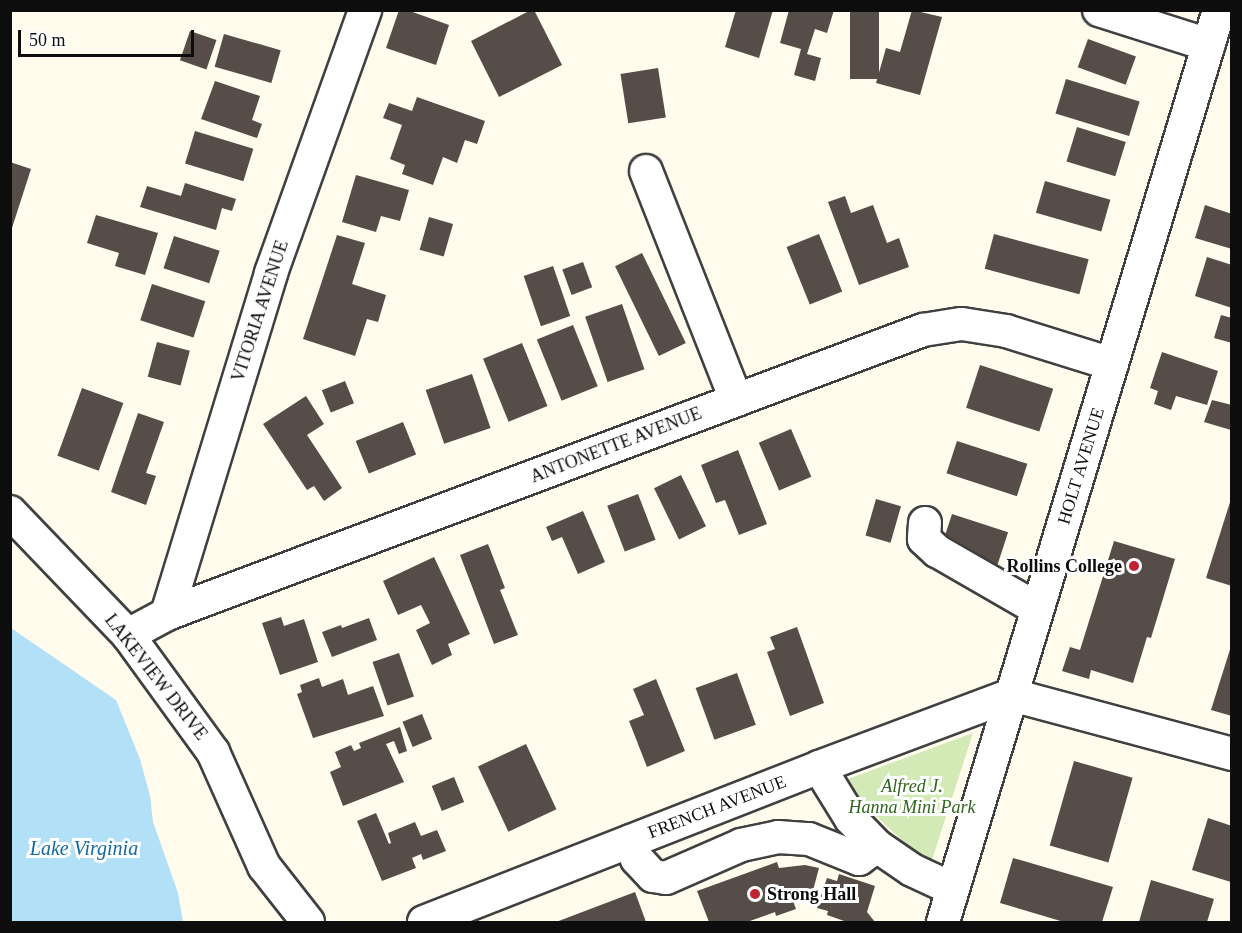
<!DOCTYPE html>
<html>
<head>
<meta charset="utf-8">
<style>
	body { margin:0 }
	#map { position:relative; width:1242px; height:933px; overflow:hidden; background:#fffbed; font-family:Georgia,serif }
	div>[style] { position:absolute }
	[style*='--x'] { left:calc(var(--x)*1px); top:calc(var(--y)*1px); width:calc(var(--w)*1px); rotate:calc(var(--a)*1deg) }
	.green>* { inset:0; background:#d3eab6 }
	.water>* { inset:0; background:#b1e0f7 }
	.building>* { inset:0; background:#564d49; transform-origin:0 0 }
	.roads { filter:drop-shadow(2px 0 #404040) drop-shadow(-2px 0 #404040) drop-shadow(0 2px #404040) drop-shadow(0 -2px #404040) }
	.minor>* { height:32px; margin:-16px; padding:0 16px; transform-origin:16px; border-radius:16px; background:#fff }
	.dots>* { width:16px; height:16px; translate:-50% -50%; box-sizing:border-box; border:3px solid #fff; border-radius:50% }
	span { translate:-50% -50%; white-space:nowrap; text-align:center; line-height:1.15; -webkit-text-stroke:6px #fff; paint-order:stroke }
	.street-label { font-size:18px; color:#0d0d0d }
	.poi-label { font-size:18px; color:#0d0d0d; font-weight:700 }
	.right { translate:-100% -50%; text-align:right }
	.left { translate:0 -50%; text-align:left }
	.park-label { font-size:18px; color:#2f651c; font-style:italic }
	.water-label { font-size:20px; color:#1569a0; font-style:italic }
	.frame { position:absolute; inset:0; border:12px solid #0d0d0d; pointer-events:none }
	.scale { position:absolute; left:18px; top:30px; width:176px; height:27px; box-sizing:border-box; border:3px solid #0d0d0d; border-top:0; padding-left:8px; font-size:18px; line-height:21px; white-space:nowrap; color:#0d0d0d; -webkit-text-stroke:4px #fff; paint-order:stroke }
</style>
</head>
<body>
<div id="map">
	<div class="green">
		<i style="clip-path:polygon(973px 733px,930px 866px,877px 817px,829px 786px)"></i>
	</div>
	<div class="water">
		<i style="clip-path:polygon(11px 628px,116px 700px,140px 759px,150px 796px,153px 822px,178px 893px,183px 922px,11px 922px)"></i>
	</div>
	<div class="building">
		<i style="clip-path:polygon(399px 10px,407px 10px,449px 25px,436px 65px,386px 48px)"></i>
		<i style="clip-path:polygon(531px 10px,534px 10px,562px 65px,499px 97px,471px 41px)"></i>
		<i style="clip-path:polygon(736px 10px,773px 10px,759px 58px,725px 47px)"></i>
		<i style="clip-path:polygon(789px 10px,834px 10px,827px 33px,815px 29px,807px 54px,821px 58px,815px 81px,794px 75px,801px 49px,780px 43px)"></i>
		<i style="left:850px;top:10px;width:29px;height:69px"></i>
		<i style="clip-path:polygon(912px 10px,942px 17px,920px 95px,876px 83px,886px 48px,900px 52px)"></i>
		<i style="left:190px;top:31px;width:28px;height:31px;rotate:19deg"></i>
		<i style="left:224px;top:34px;width:59px;height:34px;rotate:16deg"></i>
		<i style="left:1088px;top:39px;width:51px;height:30px;rotate:20deg"></i>
		<i style="left:658px;top:68px;width:50px;height:38px;rotate:81deg"></i>
		<i style="left:1066px;top:79px;width:77px;height:36px;rotate:17deg"></i>
		<i style="clip-path:polygon(215px 81px,260px 96px,252px 120px,262px 124px,257px 138px,201px 119px)"></i>
		<i style="clip-path:polygon(417px 97px,485px 121px,477px 144px,465px 140px,457px 163px,443px 157px,433px 185px,402px 174px,405px 165px,390px 159px,402px 125px,383px 118px,389px 103px,412px 111px)"></i>
		<i style="left:1077px;top:127px;width:51px;height:36px;rotate:17deg"></i>
		<i style="left:195px;top:131px;width:61px;height:34px;rotate:17deg"></i>
		<i style="clip-path:polygon(10px 162px,31px 169px,11px 231px,10px 231px)"></i>
		<i style="clip-path:polygon(356px 175px,409px 190px,400px 221px,381px 216px,376px 232px,342px 222px)"></i>
		<i style="left:1045px;top:181px;width:68px;height:33px;rotate:16deg"></i>
		<i style="clip-path:polygon(185px 183px,236px 199px,232px 211px,222px 208px,216px 230px,140px 207px,147px 186px,181px 196px)"></i>
		<i style="clip-path:polygon(845px 196px,851px 213px,873px 205px,887px 243px,899px 238px,909px 267px,859px 285px,828px 202px)"></i>
		<i style="clip-path:polygon(1205px 205px,1232px 214px,1232px 249px,1195px 238px)"></i>
		<i style="clip-path:polygon(96px 215px,158px 233px,145px 275px,115px 266px,119px 253px,87px 243px)"></i>
		<i style="left:429px;top:217px;width:25px;height:34px;rotate:16deg"></i>
		<i style="left:819px;top:234px;width:62px;height:35px;rotate:68deg"></i>
		<i style="left:994px;top:234px;width:98px;height:36px;rotate:15deg"></i>
		<i style="clip-path:polygon(337px 235px,365px 243px,352px 284px,386px 295px,378px 322px,367px 319px,355px 356px,303px 339px)"></i>
		<i style="left:174px;top:236px;width:48px;height:34px;rotate:18deg"></i>
		<i style="left:642px;top:253px;width:100px;height:30px;rotate:64deg"></i>
		<i style="clip-path:polygon(1207px 257px,1232px 265px,1232px 308px,1195px 296px)"></i>
		<i style="left:583px;top:262px;width:27px;height:22px;rotate:70deg"></i>
		<i style="left:553px;top:266px;width:53px;height:31px;rotate:71deg"></i>
		<i style="left:152px;top:284px;width:56px;height:38px;rotate:18deg"></i>
		<i style="left:622px;top:304px;width:69px;height:39px;rotate:71deg"></i>
		<i style="clip-path:polygon(1221px 315px,1232px 318px,1232px 343px,1214px 338px)"></i>
		<i style="left:573px;top:325px;width:66px;height:39px;rotate:68deg"></i>
		<i style="left:157px;top:342px;width:34px;height:36px;rotate:15deg"></i>
		<i style="left:522px;top:343px;width:68px;height:42px;rotate:68deg"></i>
		<i style="clip-path:polygon(1162px 352px,1218px 371px,1207px 405px,1176px 396px,1171px 410px,1154px 404px,1158px 391px,1150px 388px)"></i>
		<i style="left:980px;top:365px;width:77px;height:45px;rotate:18deg"></i>
		<i style="left:472px;top:374px;width:57px;height:49px;rotate:71deg"></i>
		<i style="left:345px;top:381px;width:24px;height:25px;rotate:68deg"></i>
		<i style="left:82px;top:388px;width:44px;height:72px;rotate:20deg"></i>
		<i style="clip-path:polygon(306px 396px,324px 424px,307px 435px,342px 488px,324px 501px,314px 486px,307px 490px,263px 424px)"></i>
		<i style="clip-path:polygon(1212px 400px,1232px 405px,1231px 430px,1204px 422px)"></i>
		<i style="clip-path:polygon(138px 413px,164px 422px,146px 473px,156px 476px,146px 505px,111px 492px)"></i>
		<i style="left:403px;top:422px;width:35px;height:51px;rotate:68deg"></i>
		<i style="left:791px;top:429px;width:52px;height:35px;rotate:67deg"></i>
		<i style="left:957px;top:441px;width:74px;height:34px;rotate:18deg"></i>
		<i style="clip-path:polygon(738px 450px,767px 524px,739px 535px,725px 500px,716px 503px,701px 465px)"></i>
		<i style="left:681px;top:475px;width:57px;height:30px;rotate:64deg"></i>
		<i style="left:638px;top:494px;width:49px;height:33px;rotate:69deg"></i>
		<i style="left:876px;top:499px;width:26px;height:38px;rotate:16deg"></i>
		<i style="clip-path:polygon(1231px 499px,1232px 499px,1232px 586px,1206px 578px)"></i>
		<i style="clip-path:polygon(583px 511px,605px 562px,578px 574px,562px 537px,552px 541px,546px 527px)"></i>
		<i style="left:952px;top:514px;width:59px;height:39px;rotate:18deg"></i>
		<i style="clip-path:polygon(1114px 541px,1175px 559px,1151px 638px,1147px 637px,1133px 683px,1091px 670px,1089px 679px,1062px 671px,1070px 647px,1080px 650px)"></i>
		<i style="clip-path:polygon(488px 544px,505px 588px,500px 590px,518px 635px,494px 644px,460px 555px)"></i>
		<i style="clip-path:polygon(434px 557px,470px 634px,448px 644px,452px 655px,432px 665px,416px 630px,430px 623px,421px 605px,398px 615px,383px 581px)"></i>
		<i style="clip-path:polygon(281px 617px,284px 626px,304px 619px,318px 662px,280px 675px,262px 623px)"></i>
		<i style="clip-path:polygon(369px 618px,377px 640px,332px 657px,322px 632px,341px 625px,342px 628px)"></i>
		<i style="clip-path:polygon(797px 627px,824px 703px,790px 716px,767px 652px,775px 649px,770px 637px)"></i>
		<i style="clip-path:polygon(1232px 643px,1232px 716px,1211px 710px)"></i>
		<i style="left:399px;top:653px;width:46px;height:28px;rotate:71deg"></i>
		<i style="left:737px;top:673px;width:55px;height:44px;rotate:70deg"></i>
		<i style="clip-path:polygon(319px 678px,322px 687px,343px 679px,348px 695px,373px 686px,384px 716px,313px 738px,297px 694px,302px 692px,300px 685px)"></i>
		<i style="clip-path:polygon(656px 679px,685px 751px,647px 767px,629px 721px,644px 715px,633px 689px)"></i>
		<i style="left:422px;top:714px;width:27px;height:21px;rotate:68deg"></i>
		<i style="clip-path:polygon(400px 727px,407px 751px,399px 754px,394px 741px,386px 744px,404px 782px,343px 806px,330px 772px,341px 767px,335px 752px,351px 745px,354px 751px,361px 748px,359px 743px)"></i>
		<i style="left:526px;top:744px;width:72px;height:53px;rotate:65deg"></i>
		<i style="left:1074px;top:761px;width:61px;height:88px;rotate:16deg"></i>
		<i style="left:454px;top:777px;width:27px;height:24px;rotate:68deg"></i>
		<i style="clip-path:polygon(376px 813px,389px 844px,391px 843px,388px 833px,415px 822px,421px 836px,437px 830px,446px 851px,423px 860px,421px 854px,412px 858px,416px 868px,382px 881px,357px 821px)"></i>
		<i style="clip-path:polygon(1208px 818px,1232px 826px,1231px 882px,1192px 870px)"></i>
		<i style="clip-path:polygon(1013px 858px,1113px 887px,1102px 922px,1064px 922px,1000px 903px)"></i>
		<i style="clip-path:polygon(777px 862px,779px 868px,805px 865px,819px 868px,811px 898px,792px 898px,796px 909px,776px 916px,775px 912px,747px 922px,709px 922px,697px 891px)"></i>
		<i style="clip-path:polygon(839px 874px,875px 886px,867px 912px,875px 922px,847px 922px,827px 915px,828px 911px,817px 908px,827px 878px,837px 881px)"></i>
		<i style="clip-path:polygon(1151px 880px,1214px 899px,1207px 922px,1139px 922px)"></i>
		<i style="clip-path:polygon(635px 892px,646px 922px,556px 922px)"></i>
	</div>
	<div class="roads">
		<div class="minor">
			<i style="--x:1099;--y:10;--w:115;--a:17.7"></i>
			<i style="--x:646;--y:171;--w:246;--a:68.5"></i>
			<i style="--x:10;--y:512;--w:170;--a:46.2"></i>
			<i style="--x:128;--y:635;--w:145;--a:54"></i>
			<i style="--x:213;--y:752;--w:125;--a:65.9"></i>
			<i style="--x:264;--y:866;--w:71;--a:51.8"></i>
			<i style="--x:925;--y:523;--w:16;--a:94"></i>
			<i style="--x:924;--y:539;--w:18;--a:43"></i>
			<i style="--x:937;--y:551;--w:116;--a:29.9"></i>
			<i style="--x:167;--y:614;--w:357;--a:-73"></i>
			<i style="--x:271;--y:273;--w:279;--a:-70.3"></i>
			<i style="--x:128;--y:635;--w:44;--a:-28.3"></i>
			<i style="--x:167;--y:614;--w:808;--a:-20.59"></i>
			<i style="--x:923;--y:330;--w:39;--a:-9"></i>
			<i style="--x:962;--y:324;--w:45;--a:9"></i>
			<i style="--x:1006;--y:331;--w:111;--a:17.3"></i>
			<i style="--x:819;--y:767;--w:61;--a:58.4"></i>
			<i style="--x:851;--y:819;--w:37;--a:46"></i>
			<i style="--x:877;--y:846;--w:42;--a:34.4"></i>
			<i style="--x:912;--y:870;--w:45;--a:24.9"></i>
			<i style="--x:631;--y:841;--w:19;--a:72"></i>
			<i style="--x:637;--y:859;--w:23;--a:47"></i>
			<i style="--x:653;--y:876;--w:13;--a:9"></i>
			<i style="--x:666;--y:878;--w:82;--a:-23.7"></i>
			<i style="--x:741;--y:845;--w:38;--a:-12"></i>
			<i style="--x:778;--y:837;--w:31;--a:4"></i>
			<i style="--x:809;--y:839;--w:54;--a:21.8"></i>
			<i style="--x:859;--y:859;--w:22;--a:-36"></i>
			<i style="--x:424;--y:922;--w:424;--a:-21.4"></i>
			<i style="--x:819;--y:767;--w:206;--a:-20.5"></i>
			<i style="--x:1012;--y:695;--w:228;--a:15"></i>
			<i style="--x:943;--y:922;--w:953;--a:-73.16"></i>
		</div>
	</div>
	<div class="dots">
		<i style="left:1134px;top:566px;background:#be2331"></i>
		<i style="left:755px;top:894px;background:#be2331"></i>
	</div>
	<div class="street-label">
		<span style="left:260px;top:311px;rotate:-72deg">VITORIA AVENUE</span>
		<span style="left:616px;top:445px;rotate:-21deg">ANTONETTE AVENUE</span>
		<span style="left:1081px;top:466px;rotate:-73deg">HOLT AVENUE</span>
		<span style="left:156px;top:677px;rotate:52deg">LAKEVIEW DRIVE</span>
		<span style="left:717px;top:807px;rotate:-21deg">FRENCH AVENUE</span>
	</div>
	<div class="poi-label">
		<span class="right" style="left:1122px;top:566px">Rollins College</span>
		<span class="left" style="left:767px;top:894px">Strong Hall</span>
	</div>
	<div class="park-label">
		<span style="left:912px;top:797px">Alfred J.<br>Hanna Mini Park</span>
	</div>
	<div class="water-label">
		<span style="left:84px;top:848px">Lake Virginia</span>
	</div>
	<div class="frame"></div>
	<div class="scale">50 m</div>
</div>
</body>
</html>
